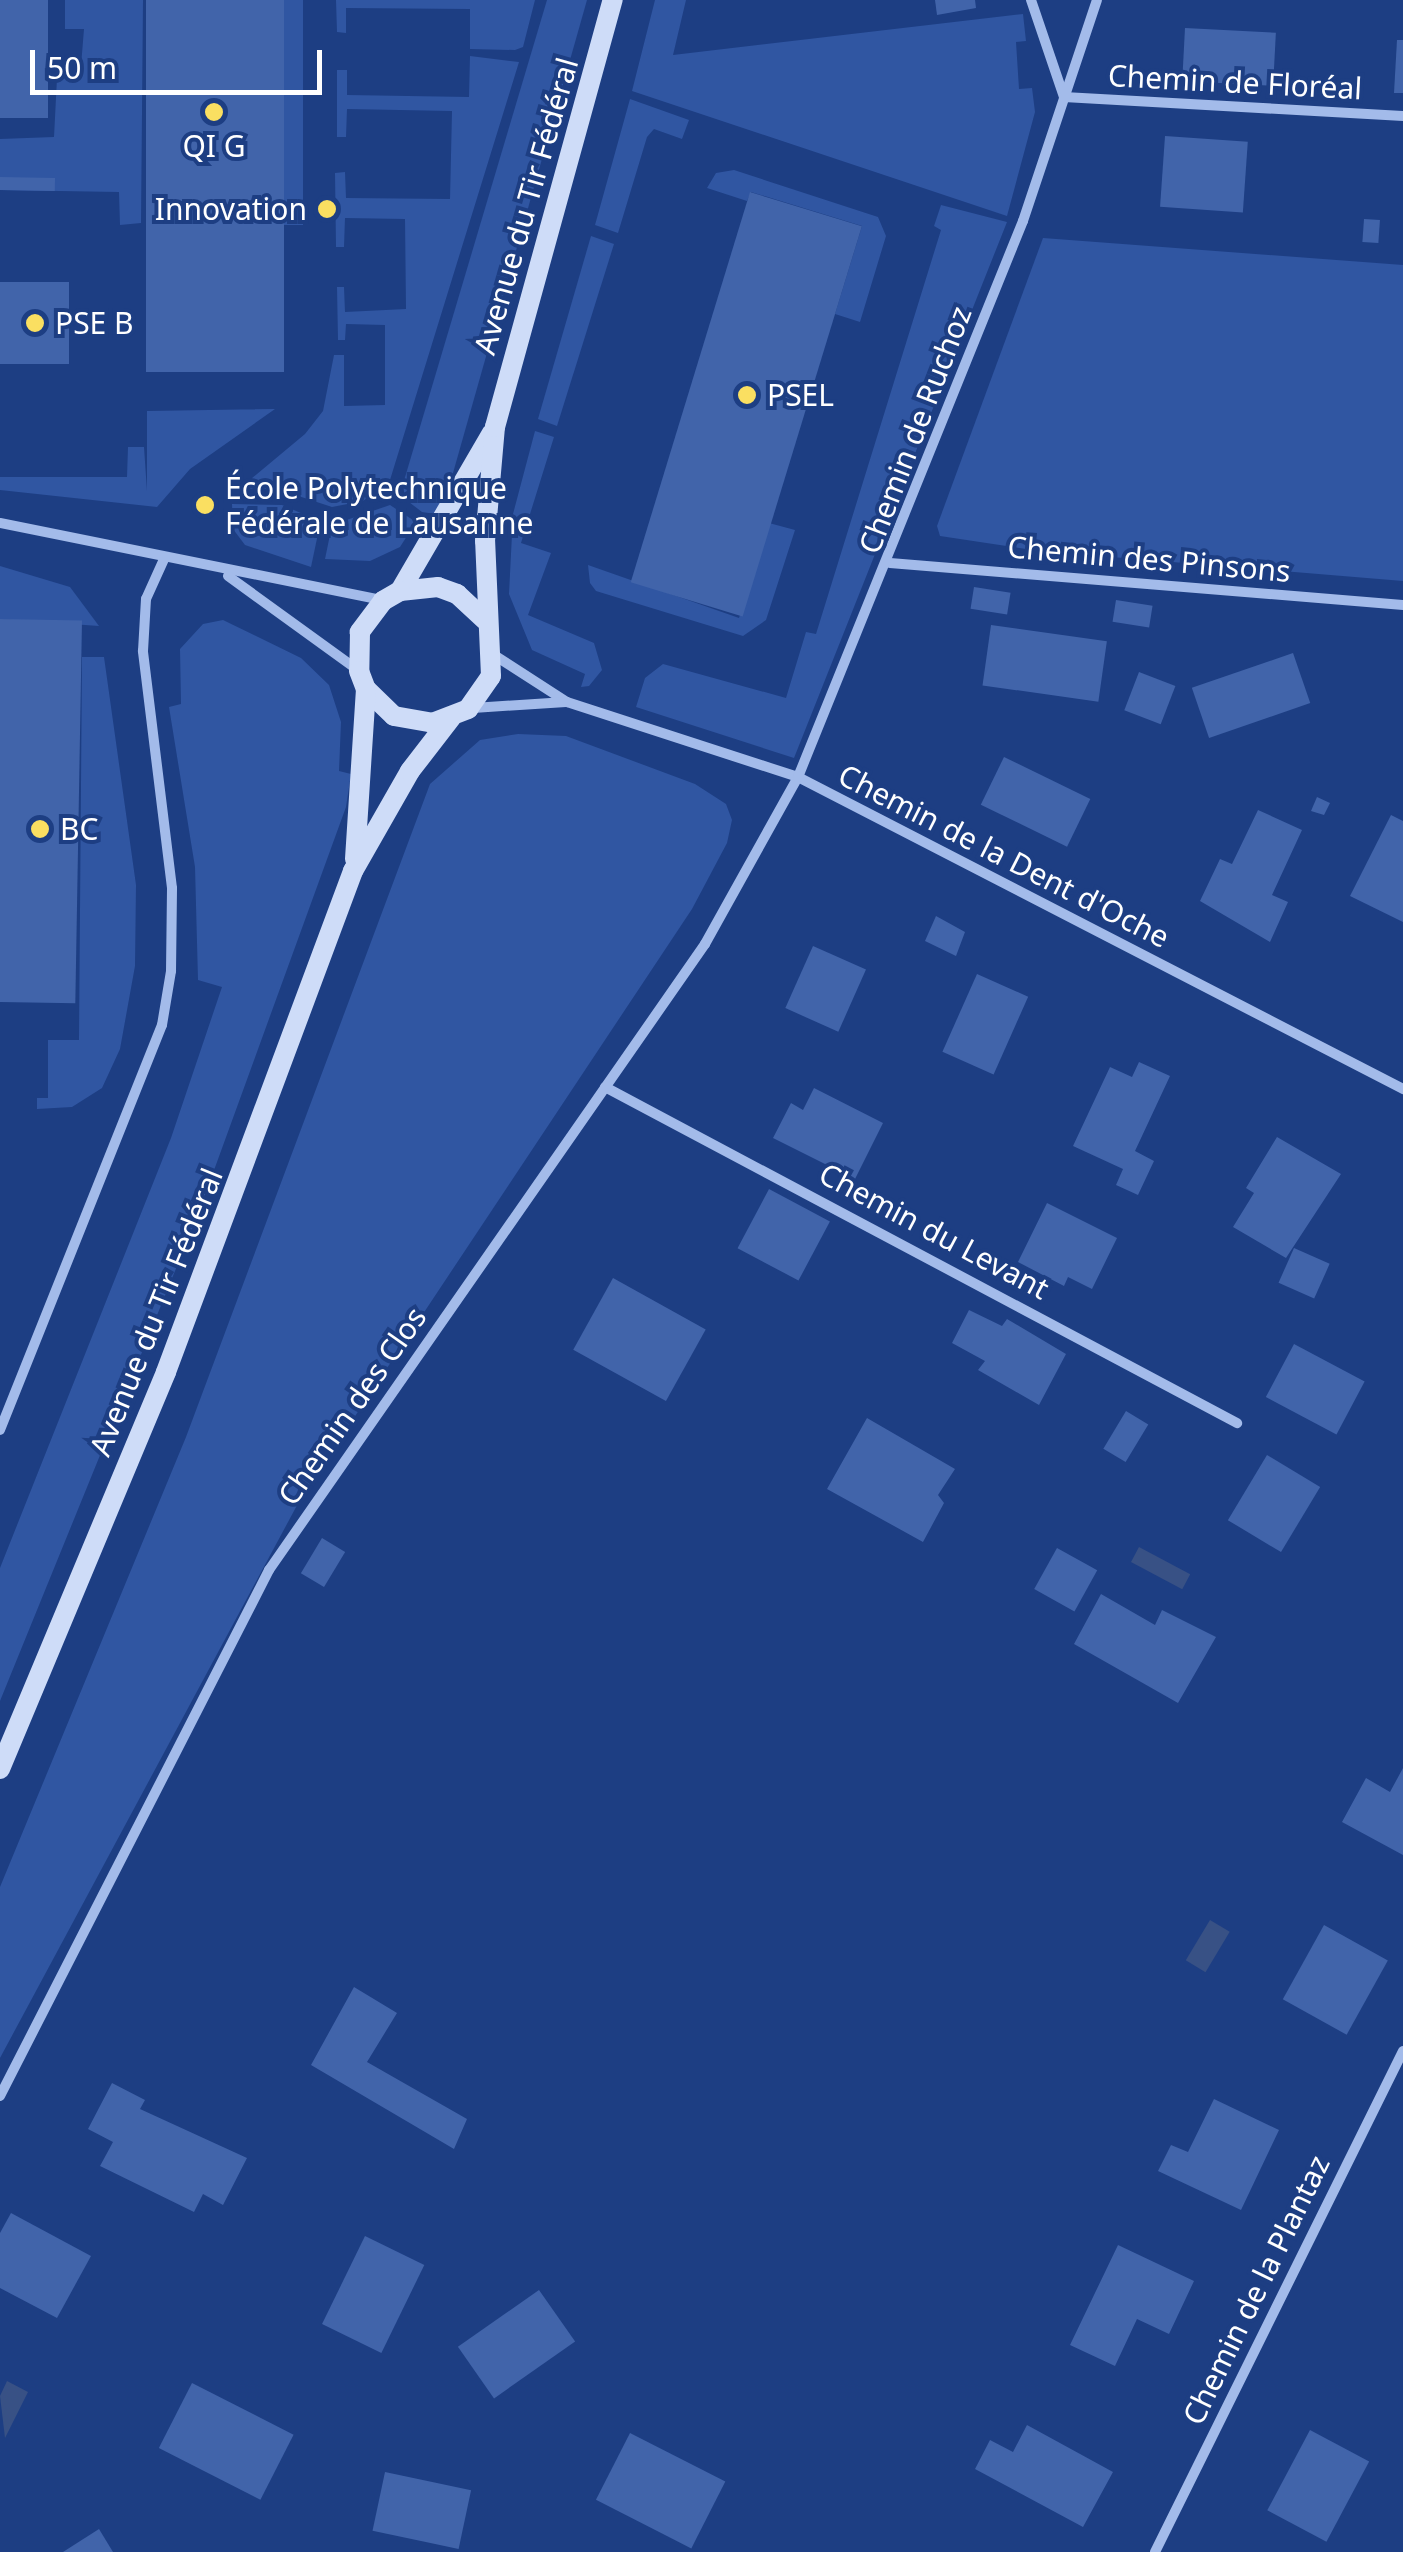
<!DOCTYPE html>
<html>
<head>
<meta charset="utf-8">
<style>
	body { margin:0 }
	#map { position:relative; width:1403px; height:2552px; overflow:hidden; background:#1d3e83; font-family:"Noto Sans",sans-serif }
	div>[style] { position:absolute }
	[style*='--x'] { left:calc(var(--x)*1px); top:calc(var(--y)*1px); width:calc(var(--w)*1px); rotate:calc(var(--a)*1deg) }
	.green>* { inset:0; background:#3056a2; transform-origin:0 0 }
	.water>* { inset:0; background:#385185; transform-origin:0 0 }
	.building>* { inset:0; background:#4164aa; transform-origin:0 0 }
	.street>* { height:10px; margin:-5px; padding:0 5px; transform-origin:5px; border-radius:5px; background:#a3bbea }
	.secondary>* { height:20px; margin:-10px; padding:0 10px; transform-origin:10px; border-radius:10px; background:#cedcf8 }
	.dots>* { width:28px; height:28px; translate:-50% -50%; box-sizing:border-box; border:5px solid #1d3e83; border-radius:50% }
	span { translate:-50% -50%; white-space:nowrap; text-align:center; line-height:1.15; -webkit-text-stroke:8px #1d3e83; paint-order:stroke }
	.street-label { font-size:30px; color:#fff }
	.poi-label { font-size:30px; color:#fff }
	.right { translate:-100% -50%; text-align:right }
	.left { translate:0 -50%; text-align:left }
	.scale { position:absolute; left:30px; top:50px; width:292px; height:45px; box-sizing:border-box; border:5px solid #fff; border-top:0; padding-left:12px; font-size:30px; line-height:35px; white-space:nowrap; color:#fff; -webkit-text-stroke:8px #1d3e83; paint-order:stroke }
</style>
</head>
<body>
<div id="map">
	<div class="green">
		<i style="clip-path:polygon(65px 0,143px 0,141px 223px,120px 225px,119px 192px,0 190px,0 139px,54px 137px,57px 78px,80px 78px,84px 29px,65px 29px)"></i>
		<i style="left:284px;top:0;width:19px;height:225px"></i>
		<i style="clip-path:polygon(336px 0,535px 0,523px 47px,515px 50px,470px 49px,470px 9px,346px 8px,346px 33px,337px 32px)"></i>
		<i style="clip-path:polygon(547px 0,587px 0,453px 473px,435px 514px,422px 512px,405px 499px,403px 484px)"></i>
		<i style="clip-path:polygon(655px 0,686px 0,673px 55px,1023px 14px,1026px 41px,1016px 42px,1019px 89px,1032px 88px,1035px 112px,1007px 216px,632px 91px)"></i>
		<i style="clip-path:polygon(470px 56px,519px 62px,390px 480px,363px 501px,332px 507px,277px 489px,239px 489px,305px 434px,323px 411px,334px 355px,344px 355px,344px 406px,385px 405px,385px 325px,346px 324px,345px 340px,338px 340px,337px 287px,344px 287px,345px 312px,406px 309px,405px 219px,345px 218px,344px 247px,336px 247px,335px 173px,345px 172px,346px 198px,450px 199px,452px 111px,347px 109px,346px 137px,337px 137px,337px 70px,347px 70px,347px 95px,469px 97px)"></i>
		<i style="clip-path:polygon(630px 99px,689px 120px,682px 139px,654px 129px,647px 137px,618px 233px,595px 225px)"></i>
		<i style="clip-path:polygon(734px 170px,878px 217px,886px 236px,860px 322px,835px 314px,862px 226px,751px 192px,747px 201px,707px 188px,716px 173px)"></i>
		<i style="clip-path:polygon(941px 205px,1007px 222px,794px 758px,636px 707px,645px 678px,663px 664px,786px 698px,806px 632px,816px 634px,941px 230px,934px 226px)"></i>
		<i style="clip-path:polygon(591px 236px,614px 244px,557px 426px,538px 419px)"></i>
		<i style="clip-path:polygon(1043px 238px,1403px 265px,1403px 581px,1039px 551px,940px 536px,937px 526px)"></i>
		<i style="clip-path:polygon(275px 409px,190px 469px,157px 507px,0 490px,0 477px,127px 477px,128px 447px,144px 447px,147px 491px,147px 411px)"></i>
		<i style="clip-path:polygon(535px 431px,554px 437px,521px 543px,551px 553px,528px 615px,594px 643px,602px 670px,589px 686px,581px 687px,585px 674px,532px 650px,509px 594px,513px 514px)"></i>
		<i style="clip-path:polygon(232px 504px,282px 505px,315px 519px,319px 529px,311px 567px,245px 545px,233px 529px)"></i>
		<i style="clip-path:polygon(390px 505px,416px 522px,400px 547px,370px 561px,325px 559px,332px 525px)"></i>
		<i style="clip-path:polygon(769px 523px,795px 530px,766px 620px,743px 636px,596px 591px,590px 583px,588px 565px,739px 618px)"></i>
		<i style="clip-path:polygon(0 566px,70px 587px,99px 626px,0 619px)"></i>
		<i style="clip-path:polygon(223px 620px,301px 658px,329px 685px,341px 722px,339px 771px,351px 774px,346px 807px,197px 1217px,0 1701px,0 1568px,171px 1138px,222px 987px,198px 980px,195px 867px,169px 707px,181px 704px,180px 649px,203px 624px)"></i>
		<i style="clip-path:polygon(82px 657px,104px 657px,136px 885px,135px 966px,120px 1049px,102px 1088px,72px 1107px,37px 1109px,37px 1098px,48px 1098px,48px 1040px,79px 1040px)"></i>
		<i style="clip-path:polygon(518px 734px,566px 736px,695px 784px,726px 804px,732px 820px,727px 843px,692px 909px,302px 1496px,0 2058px,0 1887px,186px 1437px,430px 784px,480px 740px)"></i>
	</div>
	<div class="water">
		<i style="left:1139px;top:1547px;width:58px;height:17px;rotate:28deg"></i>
		<i style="left:1210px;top:1920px;width:23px;height:47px;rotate:31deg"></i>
		<i style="clip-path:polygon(7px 2381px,28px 2392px,5px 2438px,0 2396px)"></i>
	</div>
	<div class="building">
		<i style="left:0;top:0;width:48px;height:118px"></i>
		<i style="left:146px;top:0;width:138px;height:372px"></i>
		<i style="clip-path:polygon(935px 0,975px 0,976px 8px,937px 15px)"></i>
		<i style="left:1185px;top:28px;width:91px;height:53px;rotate:3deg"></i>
		<i style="clip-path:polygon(1397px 40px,1403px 40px,1403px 93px,1394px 93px)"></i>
		<i style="left:1165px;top:136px;width:83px;height:71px;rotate:4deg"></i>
		<i style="left:0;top:177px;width:55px;height:13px;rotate:1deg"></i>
		<i style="left:750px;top:192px;width:117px;height:408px;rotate:17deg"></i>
		<i style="left:1364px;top:219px;width:16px;height:23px;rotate:4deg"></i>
		<i style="left:0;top:282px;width:69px;height:82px"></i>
		<i style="left:974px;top:587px;width:37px;height:22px;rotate:9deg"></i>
		<i style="left:1116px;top:600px;width:37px;height:22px;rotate:9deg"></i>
		<i style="left:0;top:619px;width:82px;height:383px;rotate:1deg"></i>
		<i style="left:991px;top:625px;width:117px;height:61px;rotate:8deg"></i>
		<i style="left:1293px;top:653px;width:53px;height:107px;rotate:71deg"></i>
		<i style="left:1139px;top:672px;width:39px;height:41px;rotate:21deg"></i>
		<i style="left:1004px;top:757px;width:96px;height:53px;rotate:26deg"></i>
		<i style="clip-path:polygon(1317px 797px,1330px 803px,1324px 815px,1311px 811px)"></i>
		<i style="clip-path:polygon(1258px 810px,1302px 830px,1272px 895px,1288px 902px,1270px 942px,1200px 901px,1220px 859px,1232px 864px)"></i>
		<i style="clip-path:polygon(1391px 815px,1403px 821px,1403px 922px,1350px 896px)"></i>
		<i style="clip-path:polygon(936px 916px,965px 932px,956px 956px,925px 941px)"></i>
		<i style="left:813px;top:946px;width:58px;height:68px;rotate:24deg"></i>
		<i style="left:977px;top:974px;width:56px;height:85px;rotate:24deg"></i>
		<i style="clip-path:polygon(1139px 1062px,1170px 1076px,1135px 1151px,1154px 1161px,1138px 1195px,1116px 1185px,1123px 1169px,1073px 1146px,1110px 1067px,1132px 1077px)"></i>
		<i style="clip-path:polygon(814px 1088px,883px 1123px,855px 1179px,773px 1138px,791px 1103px,803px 1110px)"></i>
		<i style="clip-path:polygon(1277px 1137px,1341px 1174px,1286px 1258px,1233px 1227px,1254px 1193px,1246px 1188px)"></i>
		<i style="left:769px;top:1189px;width:69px;height:67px;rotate:28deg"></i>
		<i style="clip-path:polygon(1047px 1203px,1117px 1238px,1092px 1289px,1068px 1277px,1064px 1286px,1018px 1262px)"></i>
		<i style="left:1294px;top:1248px;width:39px;height:38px;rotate:24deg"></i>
		<i style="left:613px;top:1278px;width:106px;height:82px;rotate:29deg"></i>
		<i style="clip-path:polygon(969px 1310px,1002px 1326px,1007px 1319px,1066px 1354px,1039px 1405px,978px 1370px,985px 1361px,952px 1343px)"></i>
		<i style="left:1294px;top:1344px;width:80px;height:60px;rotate:28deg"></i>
		<i style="left:1126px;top:1411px;width:26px;height:44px;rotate:31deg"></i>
		<i style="clip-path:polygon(867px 1418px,955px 1469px,938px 1495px,944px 1503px,923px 1542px,827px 1489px)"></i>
		<i style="left:1267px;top:1455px;width:62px;height:76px;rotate:31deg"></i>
		<i style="left:322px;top:1538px;width:27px;height:41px;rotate:31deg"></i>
		<i style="left:1057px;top:1548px;width:46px;height:47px;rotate:29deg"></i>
		<i style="clip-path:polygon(1101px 1594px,1155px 1625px,1162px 1610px,1216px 1637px,1178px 1703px,1074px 1644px)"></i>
		<i style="clip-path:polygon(1403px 1768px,1403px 1855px,1342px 1822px,1366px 1778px,1390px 1792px)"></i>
		<i style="left:1324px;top:1925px;width:73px;height:85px;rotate:29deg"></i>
		<i style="clip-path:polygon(354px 1987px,397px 2013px,367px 2062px,467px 2119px,454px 2149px,311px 2065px)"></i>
		<i style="clip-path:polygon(112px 2083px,145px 2100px,140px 2109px,247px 2158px,223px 2205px,203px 2194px,194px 2212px,100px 2166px,113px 2142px,88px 2129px)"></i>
		<i style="clip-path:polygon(1214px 2099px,1279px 2130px,1241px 2210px,1158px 2171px,1171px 2145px,1188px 2152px)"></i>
		<i style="clip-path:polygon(11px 2213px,91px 2256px,57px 2318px,0 2288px,0 2233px)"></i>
		<i style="left:365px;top:2236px;width:66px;height:98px;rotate:26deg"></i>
		<i style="clip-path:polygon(1118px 2245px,1194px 2281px,1169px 2334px,1137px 2319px,1115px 2366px,1070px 2345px)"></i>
		<i style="left:539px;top:2290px;width:63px;height:99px;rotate:55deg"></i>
		<i style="left:192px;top:2383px;width:114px;height:73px;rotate:27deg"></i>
		<i style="clip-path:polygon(1027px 2425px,1113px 2472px,1083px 2527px,975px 2469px,990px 2440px,1013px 2452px)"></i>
		<i style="left:1310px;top:2430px;width:67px;height:91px;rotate:28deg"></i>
		<i style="left:630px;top:2433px;width:107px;height:75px;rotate:27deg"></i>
		<i style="left:385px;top:2472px;width:88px;height:60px;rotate:12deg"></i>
		<i style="clip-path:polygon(99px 2529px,113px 2552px,63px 2552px)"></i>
	</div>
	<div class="street">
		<i style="--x:1031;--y:0;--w:102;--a:71.2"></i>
		<i style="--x:1064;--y:97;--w:340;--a:3.2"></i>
		<i style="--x:0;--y:523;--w:390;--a:11.4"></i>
		<i style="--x:890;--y:563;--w:515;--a:4.68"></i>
		<i style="--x:228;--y:576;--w:162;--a:35.9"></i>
		<i style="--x:494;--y:655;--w:87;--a:32.8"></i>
		<i style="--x:567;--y:702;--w:243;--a:18"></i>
		<i style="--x:798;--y:777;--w:681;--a:27.28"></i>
		<i style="--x:473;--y:708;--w:93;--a:-3.7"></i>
		<i style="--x:605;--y:1087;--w:716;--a:28"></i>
		<i style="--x:0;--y:1430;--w:436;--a:-68.2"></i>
		<i style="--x:162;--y:1025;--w:55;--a:-80.5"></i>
		<i style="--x:171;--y:971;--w:83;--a:-89.3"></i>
		<i style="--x:172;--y:888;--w:239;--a:-97"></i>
		<i style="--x:143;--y:651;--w:52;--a:-86.7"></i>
		<i style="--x:146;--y:599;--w:46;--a:-65.7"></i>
		<i style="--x:0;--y:2096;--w:591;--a:-62.91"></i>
		<i style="--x:269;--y:1570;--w:763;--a:-55.14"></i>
		<i style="--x:705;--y:944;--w:191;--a:-60.9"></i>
		<i style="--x:798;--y:777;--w:600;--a:-67.97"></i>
		<i style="--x:1023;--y:221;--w:233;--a:-71.5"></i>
		<i style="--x:1155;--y:2552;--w:559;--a:-63.66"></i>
	</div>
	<div class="secondary">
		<i style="--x:400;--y:591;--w:183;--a:-59.8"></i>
		<i style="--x:485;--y:620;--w:38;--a:-137"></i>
		<i style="--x:457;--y:594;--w:20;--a:-160"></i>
		<i style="--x:438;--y:587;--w:38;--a:174"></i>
		<i style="--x:400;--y:591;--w:20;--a:150"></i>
		<i style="--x:383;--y:601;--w:39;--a:127"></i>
		<i style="--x:360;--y:632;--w:39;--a:91"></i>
		<i style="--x:359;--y:671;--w:19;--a:69"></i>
		<i style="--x:366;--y:689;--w:39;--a:44"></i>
		<i style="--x:394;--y:716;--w:39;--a:10"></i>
		<i style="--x:432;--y:723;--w:39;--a:-21"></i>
		<i style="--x:468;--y:709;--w:40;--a:-55.1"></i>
		<i style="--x:491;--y:676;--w:135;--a:-92.5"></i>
		<i style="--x:485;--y:541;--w:114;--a:-85"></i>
		<i style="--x:495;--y:427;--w:443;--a:-74.6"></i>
		<i style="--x:355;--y:859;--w:170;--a:-86.3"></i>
		<i style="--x:0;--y:1769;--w:430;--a:-67.3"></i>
		<i style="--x:166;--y:1372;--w:535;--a:-69.53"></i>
		<i style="--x:353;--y:871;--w:115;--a:-60.3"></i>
		<i style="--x:410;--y:771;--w:67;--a:-52.3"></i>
	</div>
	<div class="dots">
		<i style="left:214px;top:112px;background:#fadf61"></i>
		<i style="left:327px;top:209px;background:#fadf61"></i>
		<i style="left:35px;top:323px;background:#fadf61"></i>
		<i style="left:747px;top:395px;background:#fadf61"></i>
		<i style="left:205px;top:505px;background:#fadf61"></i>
		<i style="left:40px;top:829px;background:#fadf61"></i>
	</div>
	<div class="street-label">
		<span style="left:1235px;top:82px;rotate:3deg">Chemin de Floréal</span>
		<span style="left:526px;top:206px;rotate:-74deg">Avenue du Tir Fédéral</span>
		<span style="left:915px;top:430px;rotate:-69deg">Chemin de Ruchoz</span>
		<span style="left:1149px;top:559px;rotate:5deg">Chemin des Pinsons</span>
		<span style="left:1004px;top:856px;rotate:27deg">Chemin de la Dent d'Oche</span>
		<span style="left:934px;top:1231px;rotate:28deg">Chemin du Levant</span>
		<span style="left:156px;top:1312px;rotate:-68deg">Avenue du Tir Fédéral</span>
		<span style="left:352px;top:1406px;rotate:-55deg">Chemin des Clos</span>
		<span style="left:1256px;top:2290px;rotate:-64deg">Chemin de la Plantaz</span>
	</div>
	<div class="poi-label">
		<span style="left:214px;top:146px">QI G</span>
		<span class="right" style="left:307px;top:209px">Innovation</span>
		<span class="left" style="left:55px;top:323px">PSE B</span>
		<span class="left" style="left:767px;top:395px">PSEL</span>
		<span class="left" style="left:225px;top:505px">École Polytechnique<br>Fédérale de Lausanne</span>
		<span class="left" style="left:60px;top:829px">BC</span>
	</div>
	<div class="scale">50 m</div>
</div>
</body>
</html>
